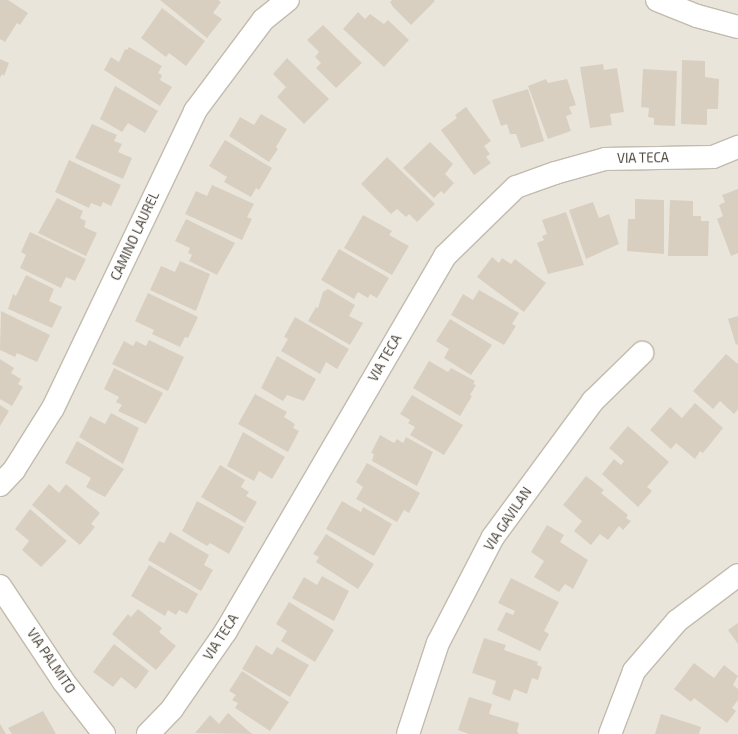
<!DOCTYPE html>
<html>
<head>
<meta charset="utf-8">
<style>
	body { margin:0 }
	#map { position:relative; width:738px; height:734px; overflow:hidden; background:#f6f3ec; font-family:"Exo 2",sans-serif }
	div>[style] { position:absolute }
	[style*='--x'] { left:calc(var(--x)*1px); top:calc(var(--y)*1px); width:calc(var(--w)*1px); rotate:calc(var(--a)*1deg) }
	.residential>* { inset:0; background:#eae5da; transform-origin:0 0 }
	.building>* { inset:0; background:#d8cfc1 }
	.roads { filter:drop-shadow(1px 0 #c2bbae) drop-shadow(-1px 0 #c2bbae) drop-shadow(0 1px #c2bbae) drop-shadow(0 -1px #c2bbae) }
	.minor>* { height:22px; margin:-11px; padding:0 11px; transform-origin:11px; border-radius:11px; background:#fff }
	span { translate:-50% -50%; white-space:nowrap; text-align:center; line-height:1.15; -webkit-text-stroke:3px #fff; paint-order:stroke }
	.street-label { font-size:13px; color:#4b4439 }
</style>
</head>
<body>
<div id="map">
	<div class="residential">
		<i style="left:0;top:0;width:738px;height:734px"></i>
	</div>
	<div class="building">
		<i style="clip-path:polygon(0 0,8px 0,28px 13px,20px 25px,17px 23px,5px 42px,0 39px)"></i>
		<i style="clip-path:polygon(160px 0,218px 0,221px 2px,213px 13px,222px 19px,207px 38px)"></i>
		<i style="clip-path:polygon(392px 0,434px 0,435px 1px,411px 25px,393px 7px,390px 2px)"></i>
		<i style="clip-path:polygon(162px 8px,205px 41px,186px 66px,169px 53px,166px 57px,141px 38px)"></i>
		<i style="clip-path:polygon(358px 12px,365px 19px,370px 14px,384px 24px,388px 20px,409px 40px,384px 67px,343px 29px)"></i>
		<i style="clip-path:polygon(323px 25px,362px 63px,336px 88px,316px 68px,321px 63px,315px 57px,319px 52px,307px 40px)"></i>
		<i style="clip-path:polygon(129px 47px,162px 66px,158px 73px,162px 75px,160px 80px,172px 87px,160px 106px,104px 70px,111px 57px,119px 62px,125px 49px,127px 50px)"></i>
		<i style="clip-path:polygon(287px 58px,329px 99px,304px 124px,277px 97px,286px 87px,273px 74px)"></i>
		<i style="clip-path:polygon(0 59px,9px 63px,4px 76px,2px 74px,0 78px)"></i>
		<i style="clip-path:polygon(682px 60px,705px 61px,705px 77px,719px 79px,718px 109px,707px 109px,707px 125px,681px 124px)"></i>
		<i style="clip-path:polygon(603px 64px,604px 70px,617px 68px,624px 112px,610px 114px,612px 125px,590px 128px,580px 67px)"></i>
		<i style="clip-path:polygon(643px 69px,677px 71px,675px 126px,654px 125px,654px 118px,648px 117px,649px 108px,641px 107px)"></i>
		<i style="clip-path:polygon(546px 79px,548px 83px,567px 79px,576px 105px,569px 107px,572px 114px,566px 116px,571px 131px,548px 139px,528px 86px)"></i>
		<i style="clip-path:polygon(115px 86px,158px 111px,145px 133px,128px 123px,122px 132px,100px 119px)"></i>
		<i style="clip-path:polygon(528px 89px,544px 141px,521px 148px,516px 134px,510px 134px,507px 124px,501px 126px,492px 100px)"></i>
		<i style="clip-path:polygon(466px 107px,491px 141px,484px 146px,490px 154px,486px 157px,491px 163px,474px 175px,441px 130px,457px 118px,455px 115px)"></i>
		<i style="clip-path:polygon(261px 114px,287px 129px,276px 147px,278px 149px,269px 162px,229px 136px,240px 117px,254px 125px)"></i>
		<i style="clip-path:polygon(92px 124px,117px 135px,114px 141px,122px 144px,118px 152px,132px 158px,123px 179px,75px 158px)"></i>
		<i style="clip-path:polygon(225px 140px,272px 168px,259px 190px,256px 188px,251px 197px,224px 182px,227px 177px,209px 166px)"></i>
		<i style="clip-path:polygon(430px 142px,453px 164px,445px 174px,454px 183px,444px 194px,441px 191px,434px 198px,403px 168px)"></i>
		<i style="clip-path:polygon(387px 157px,435px 204px,417px 222px,409px 214px,406px 217px,397px 209px,391px 214px,361px 184px)"></i>
		<i style="clip-path:polygon(69px 160px,121px 185px,111px 206px,103px 202px,101px 207px,91px 203px,89px 208px,55px 192px)"></i>
		<i style="clip-path:polygon(212px 185px,254px 204px,247px 217px,252px 219px,242px 240px,185px 214px,196px 191px,207px 196px)"></i>
		<i style="clip-path:polygon(738px 189px,738px 253px,731px 256px,717px 219px,723px 216px,719px 205px,725px 202px,722px 195px)"></i>
		<i style="clip-path:polygon(57px 198px,83px 211px,80px 218px,86px 221px,84px 227px,97px 233px,86px 256px,38px 233px)"></i>
		<i style="clip-path:polygon(635px 199px,664px 200px,664px 254px,627px 251px,628px 219px,635px 219px)"></i>
		<i style="clip-path:polygon(670px 200px,693px 201px,693px 216px,701px 216px,701px 221px,709px 221px,708px 256px,668px 256px)"></i>
		<i style="clip-path:polygon(593px 202px,599px 218px,609px 214px,619px 244px,586px 259px,569px 210px)"></i>
		<i style="clip-path:polygon(566px 212px,584px 265px,548px 274px,537px 243px,544px 240px,542px 236px,547px 234px,542px 220px)"></i>
		<i style="clip-path:polygon(363px 215px,392px 231px,389px 235px,409px 246px,392px 275px,344px 248px)"></i>
		<i style="clip-path:polygon(186px 219px,235px 243px,217px 275px,189px 261px,192px 255px,188px 253px,190px 248px,175px 241px)"></i>
		<i style="clip-path:polygon(30px 232px,86px 259px,75px 281px,66px 277px,61px 288px,20px 268px,26px 255px,21px 252px)"></i>
		<i style="clip-path:polygon(339px 249px,389px 278px,377px 298px,370px 294px,368px 298px,358px 292px,354px 299px,321px 280px)"></i>
		<i style="clip-path:polygon(492px 257px,499px 263px,502px 258px,511px 264px,515px 259px,546px 283px,524px 312px,477px 277px)"></i>
		<i style="clip-path:polygon(180px 261px,210px 274px,196px 311px,150px 290px,161px 266px,175px 272px)"></i>
		<i style="clip-path:polygon(26px 275px,54px 289px,49px 301px,62px 307px,52px 328px,8px 309px,13px 294px,16px 296px)"></i>
		<i style="clip-path:polygon(328px 289px,355px 305px,349px 316px,363px 323px,350px 345px,308px 321px,316px 307px,318px 308px,323px 292px)"></i>
		<i style="clip-path:polygon(479px 290px,519px 313px,512px 324px,516px 326px,504px 345px,451px 315px,463px 294px,473px 300px)"></i>
		<i style="clip-path:polygon(148px 293px,198px 317px,188px 338px,185px 337px,180px 347px,152px 334px,154px 330px,135px 321px)"></i>
		<i style="clip-path:polygon(1px 311px,50px 335px,37px 362px,17px 353px,15px 357px,0 350px)"></i>
		<i style="clip-path:polygon(738px 316px,738px 344px,736px 345px,728px 319px)"></i>
		<i style="clip-path:polygon(295px 317px,349px 349px,337px 369px,326px 362px,320px 374px,281px 351px,288px 339px,284px 337px)"></i>
		<i style="clip-path:polygon(450px 319px,492px 345px,471px 375px,444px 358px,449px 349px,436px 341px)"></i>
		<i style="clip-path:polygon(149px 340px,184px 357px,168px 391px,112px 364px,124px 341px,133px 346px,136px 341px,146px 346px)"></i>
		<i style="clip-path:polygon(726px 354px,738px 364px,738px 409px,734px 414px,720px 401px,713px 409px,693px 391px)"></i>
		<i style="clip-path:polygon(277px 356px,316px 379px,304px 401px,287px 395px,283px 401px,261px 388px)"></i>
		<i style="clip-path:polygon(0 359px,14px 368px,11px 373px,21px 379px,18px 384px,23px 387px,12px 406px,0 399px)"></i>
		<i style="clip-path:polygon(429px 361px,448px 372px,451px 368px,475px 381px,473px 384px,476px 385px,470px 395px,472px 396px,460px 416px,413px 388px)"></i>
		<i style="clip-path:polygon(114px 368px,163px 393px,146px 424px,118px 411px,122px 405px,116px 402px,119px 397px,104px 389px)"></i>
		<i style="clip-path:polygon(255px 394px,287px 412px,284px 417px,295px 424px,293px 428px,299px 431px,288px 452px,238px 424px)"></i>
		<i style="clip-path:polygon(412px 395px,463px 425px,444px 455px,410px 435px,415px 427px,408px 423px,410px 420px,400px 414px)"></i>
		<i style="clip-path:polygon(695px 403px,723px 428px,703px 453px,700px 451px,695px 459px,676px 443px,671px 449px,650px 430px,670px 407px,682px 418px)"></i>
		<i style="clip-path:polygon(0 405px,9px 411px,0 426px)"></i>
		<i style="clip-path:polygon(111px 413px,139px 428px,123px 464px,79px 437px,90px 416px,105px 424px)"></i>
		<i style="clip-path:polygon(628px 426px,669px 462px,647px 487px,652px 491px,638px 507px,602px 474px,614px 459px,621px 465px,624px 461px,609px 448px)"></i>
		<i style="clip-path:polygon(243px 432px,285px 457px,272px 479px,259px 471px,254px 481px,227px 466px)"></i>
		<i style="clip-path:polygon(380px 435px,394px 443px,397px 439px,403px 443px,406px 437px,433px 452px,417px 486px,372px 461px,374px 454px,371px 453px)"></i>
		<i style="clip-path:polygon(77px 441px,124px 469px,105px 497px,86px 487px,91px 478px,65px 463px)"></i>
		<i style="clip-path:polygon(367px 463px,420px 493px,409px 513px,404px 510px,397px 522px,356px 499px,363px 487px,356px 482px)"></i>
		<i style="clip-path:polygon(220px 465px,245px 480px,241px 487px,249px 492px,246px 496px,257px 502px,245px 523px,201px 497px)"></i>
		<i style="clip-path:polygon(586px 476px,604px 490px,601px 493px,628px 515px,626px 518px,631px 521px,623px 530px,619px 526px,608px 540px,600px 534px,591px 545px,574px 531px,582px 521px,563px 505px)"></i>
		<i style="clip-path:polygon(49px 484px,59px 493px,66px 484px,100px 513px,91px 524px,95px 527px,80px 545px,32px 505px)"></i>
		<i style="clip-path:polygon(197px 501px,244px 527px,229px 554px,210px 543px,207px 546px,182px 531px)"></i>
		<i style="clip-path:polygon(342px 501px,361px 512px,363px 507px,392px 524px,374px 556px,326px 529px)"></i>
		<i style="clip-path:polygon(30px 509px,67px 541px,41px 567px,22px 550px,29px 541px,15px 529px)"></i>
		<i style="clip-path:polygon(547px 525px,564px 535px,560px 542px,588px 560px,573px 589px,565px 584px,559px 592px,534px 577px,544px 561px,531px 552px)"></i>
		<i style="clip-path:polygon(170px 532px,209px 555px,204px 565px,213px 570px,201px 591px,148px 560px,159px 541px,164px 543px)"></i>
		<i style="clip-path:polygon(326px 534px,374px 564px,358px 589px,316px 562px,319px 557px,313px 554px)"></i>
		<i style="clip-path:polygon(149px 565px,198px 594px,187px 614px,179px 610px,176px 615px,168px 610px,165px 616px,131px 596px)"></i>
		<i style="clip-path:polygon(322px 576px,349px 591px,334px 621px,292px 598px,304px 577px,317px 585px)"></i>
		<i style="clip-path:polygon(511px 578px,559px 602px,544px 631px,549px 634px,540px 651px,497px 630px,506px 612px,513px 615px,515px 611px,498px 603px)"></i>
		<i style="clip-path:polygon(289px 602px,334px 630px,315px 662px,281px 641px,287px 631px,276px 624px)"></i>
		<i style="clip-path:polygon(138px 609px,162px 628px,159px 632px,176px 646px,156px 670px,112px 634px,128px 614px,131px 617px)"></i>
		<i style="clip-path:polygon(738px 623px,738px 644px,728px 630px)"></i>
		<i style="clip-path:polygon(484px 638px,506px 645px,504px 650px,538px 662px,537px 665px,542px 667px,538px 680px,532px 678px,527px 694px,514px 689px,510px 701px,492px 694px,496px 681px,472px 673px)"></i>
		<i style="clip-path:polygon(114px 644px,149px 671px,136px 689px,121px 677px,113px 687px,93px 672px)"></i>
		<i style="clip-path:polygon(256px 645px,272px 655px,277px 647px,309px 665px,290px 697px,242px 669px)"></i>
		<i style="clip-path:polygon(694px 663px,714px 678px,724px 665px,738px 676px,733px 685px,738px 689px,738px 700px,732px 708px,736px 711px,727px 723px,694px 698px,691px 702px,674px 689px)"></i>
		<i style="clip-path:polygon(242px 671px,289px 702px,270px 731px,235px 708px,238px 703px,232px 700px,236px 695px,229px 691px)"></i>
		<i style="clip-path:polygon(469px 697px,492px 704px,489px 714px,519px 723px,517px 731px,519px 734px,469px 734px,458px 730px)"></i>
		<i style="clip-path:polygon(43px 711px,56px 734px,12px 734px,8px 728px)"></i>
		<i style="clip-path:polygon(228px 713px,252px 734px,195px 733px,210px 715px,219px 724px)"></i>
		<i style="clip-path:polygon(661px 714px,701px 727px,699px 734px,655px 734px)"></i>
		<i style="clip-path:polygon(0 724px,6px 734px,0 734px)"></i>
	</div>
	<div class="roads">
		<div class="minor">
			<i style="--x:657;--y:0;--w:43;--a:21.8"></i>
			<i style="--x:697;--y:16;--w:42;--a:15"></i>
			<i style="--x:0;--y:485;--w:21;--a:-47"></i>
			<i style="--x:14;--y:470;--w:73;--a:-57.8"></i>
			<i style="--x:53;--y:408;--w:329;--a:-64.4"></i>
			<i style="--x:195;--y:111;--w:114;--a:-53.2"></i>
			<i style="--x:263;--y:20;--w:32;--a:-39"></i>
			<i style="--x:0;--y:586;--w:114;--a:56.4"></i>
			<i style="--x:63;--y:681;--w:67;--a:52.3"></i>
			<i style="--x:148;--y:734;--w:35;--a:-46"></i>
			<i style="--x:172;--y:709;--w:95;--a:-55.3"></i>
			<i style="--x:226;--y:631;--w:434;--a:-59.7"></i>
			<i style="--x:445;--y:256;--w:99;--a:-44.2"></i>
			<i style="--x:516;--y:187;--w:41;--a:-19.7"></i>
			<i style="--x:555;--y:173;--w:52;--a:-15.6"></i>
			<i style="--x:605;--y:159;--w:108;--a:-1.1"></i>
			<i style="--x:713;--y:157;--w:27;--a:-22"></i>
			<i style="--x:408;--y:734;--w:96;--a:-71.8"></i>
			<i style="--x:438;--y:643;--w:119;--a:-62.6"></i>
			<i style="--x:493;--y:537;--w:169;--a:-53.7"></i>
			<i style="--x:593;--y:401;--w:69;--a:-44.4"></i>
			<i style="--x:610;--y:734;--w:67;--a:-69.1"></i>
			<i style="--x:634;--y:671;--w:66;--a:-49.3"></i>
			<i style="--x:677;--y:621;--w:76;--a:-37"></i>
		</div>
	</div>
	<div class="street-label">
		<span style="left:643px;top:158px;rotate:-1deg">VIA TECA</span>
		<span style="left:135px;top:236px;rotate:-65deg">CAMINO LAUREL</span>
		<span style="left:385px;top:358px;rotate:-60deg">VIA TECA</span>
		<span style="left:508px;top:519px;rotate:-56deg">VIA GAVILAN</span>
		<span style="left:221px;top:637px;rotate:-57deg">VIA TECA</span>
		<span style="left:51px;top:661px;rotate:56deg">VIA PALMITO</span>
	</div>
</div>
</body>
</html>
